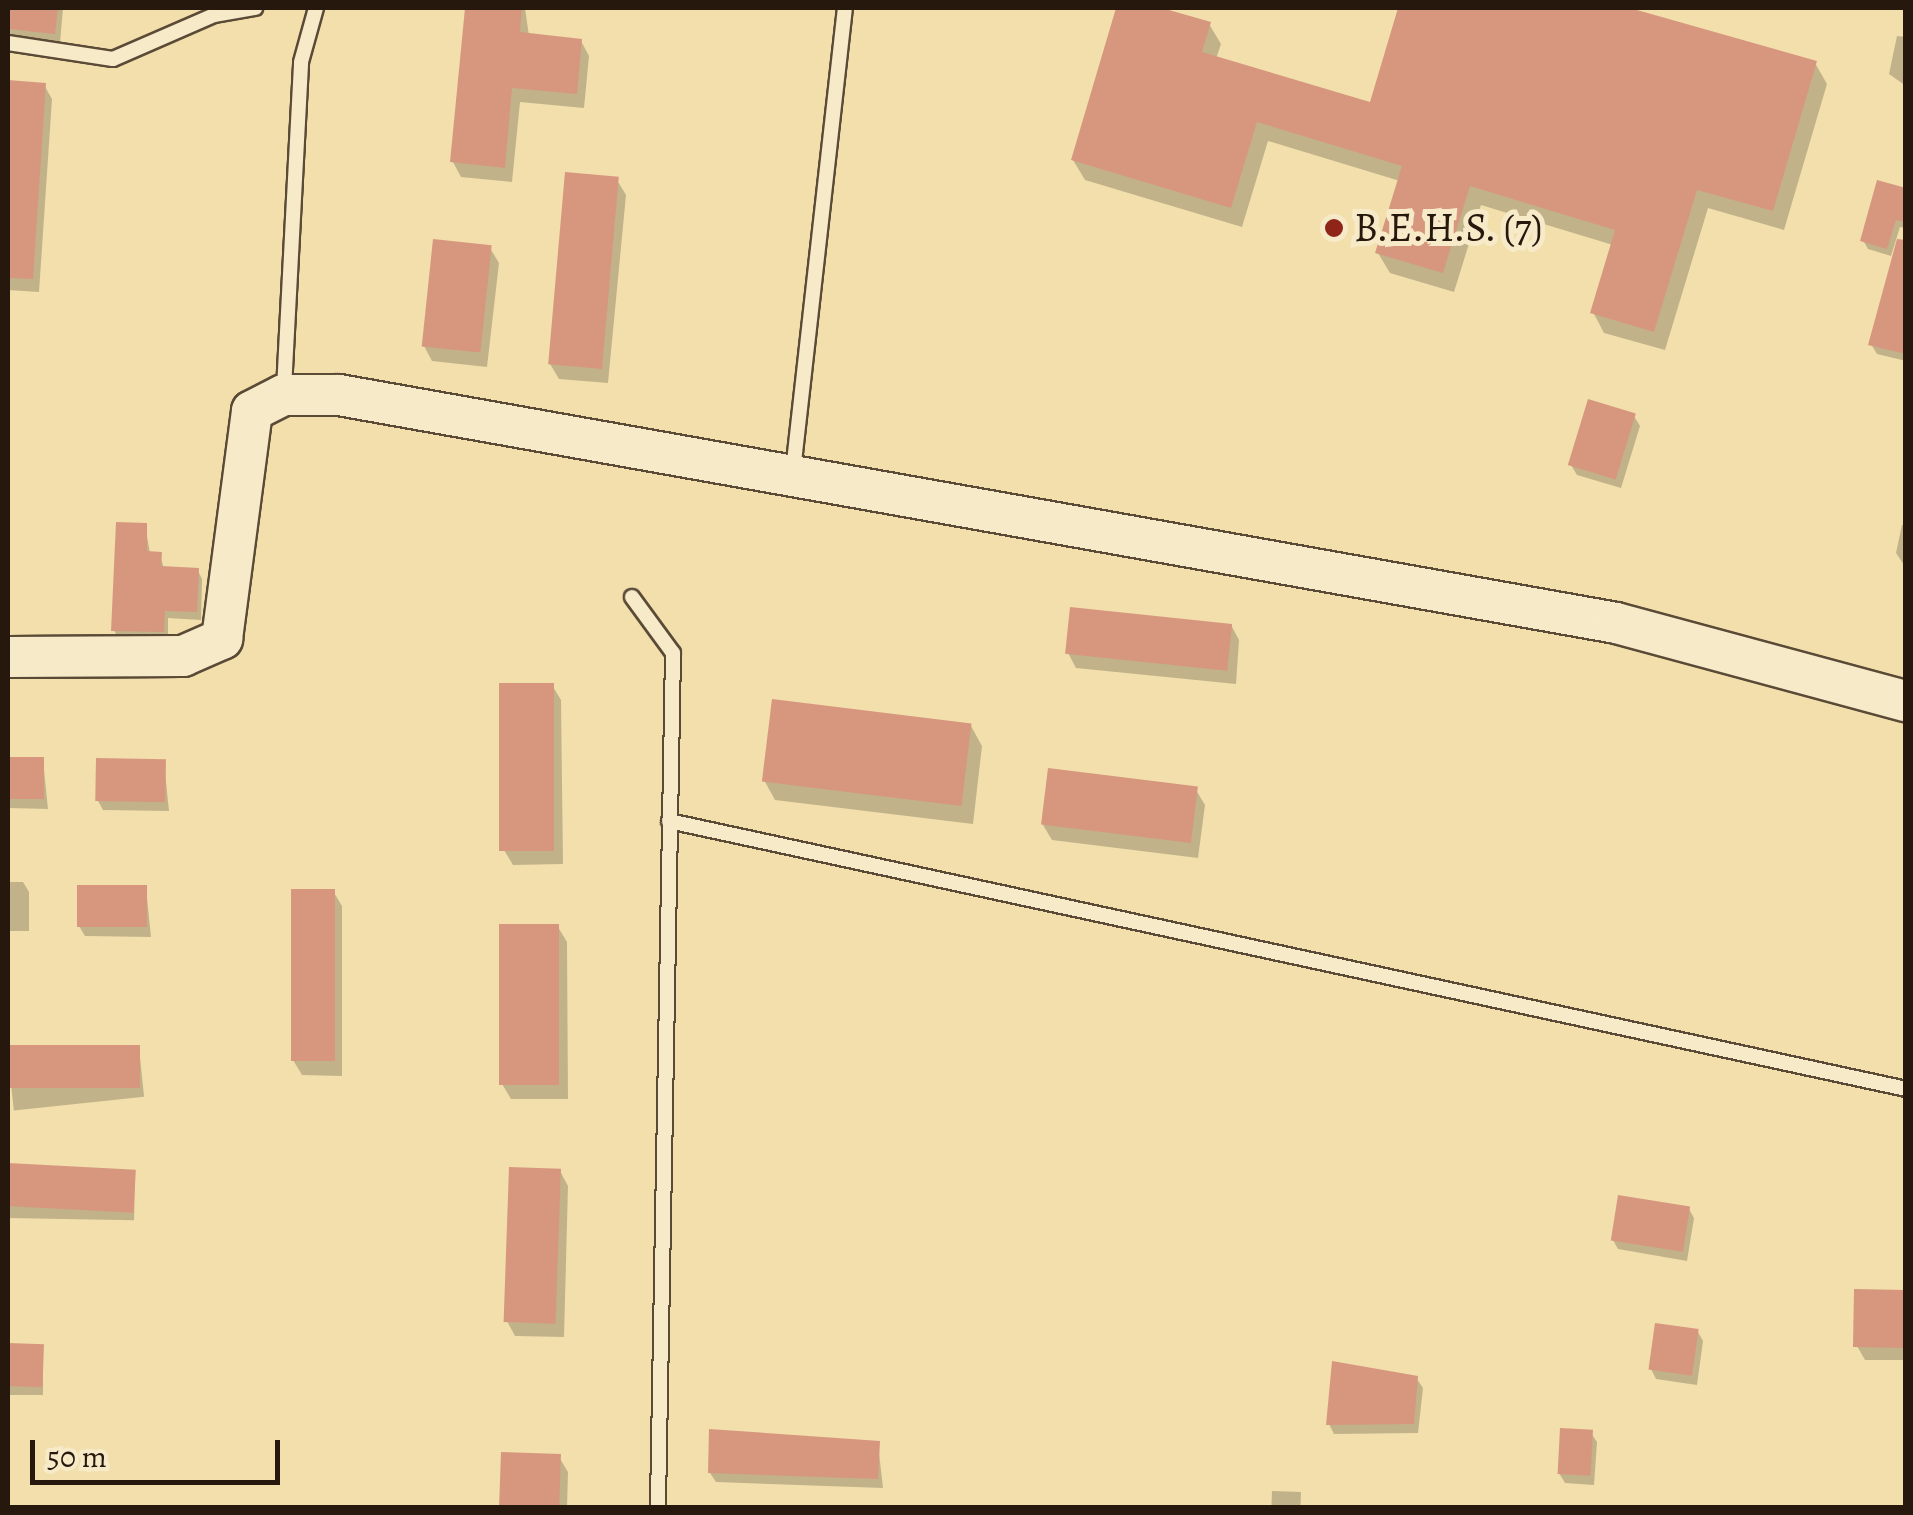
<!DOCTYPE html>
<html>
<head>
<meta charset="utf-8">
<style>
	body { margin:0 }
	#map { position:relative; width:1913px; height:1515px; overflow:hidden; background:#f2dfac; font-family:Alegreya,serif }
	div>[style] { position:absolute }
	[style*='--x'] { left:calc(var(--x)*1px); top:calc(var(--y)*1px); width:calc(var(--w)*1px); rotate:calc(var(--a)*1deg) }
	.shadow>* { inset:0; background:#0003; transform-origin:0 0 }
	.building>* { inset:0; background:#d7977f; transform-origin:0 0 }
	.roads { filter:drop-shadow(2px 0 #5a4a36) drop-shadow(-2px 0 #5a4a36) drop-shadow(0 2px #5a4a36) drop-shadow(0 -2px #5a4a36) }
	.lane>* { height:14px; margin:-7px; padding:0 7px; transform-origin:7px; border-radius:7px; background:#f7eac9 }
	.secondary>* { height:40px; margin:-20px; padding:0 20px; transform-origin:20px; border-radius:20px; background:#f7eac9 }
	.dots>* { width:28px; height:28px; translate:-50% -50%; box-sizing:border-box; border:5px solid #f7eac9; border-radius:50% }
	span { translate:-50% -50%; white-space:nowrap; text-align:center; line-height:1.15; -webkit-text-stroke:10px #f7eac9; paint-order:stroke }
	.poi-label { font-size:40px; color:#27180e }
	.left { translate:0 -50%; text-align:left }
	.frame { position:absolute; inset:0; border:10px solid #27180e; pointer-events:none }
	.scale { position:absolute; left:30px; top:1440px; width:250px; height:45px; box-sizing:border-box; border:5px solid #27180e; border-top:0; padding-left:12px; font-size:30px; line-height:35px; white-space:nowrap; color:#27180e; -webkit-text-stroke:8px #f7eac9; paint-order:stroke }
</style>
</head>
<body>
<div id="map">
	<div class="shadow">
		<i style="clip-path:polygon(8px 8px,63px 8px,60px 43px,8px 38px)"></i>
		<i style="clip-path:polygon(468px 8px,525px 8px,529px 36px,581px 41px,589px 56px,584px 108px,520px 102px,512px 182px,461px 177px,453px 162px)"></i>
		<i style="clip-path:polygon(1118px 8px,1153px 8px,1209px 24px,1221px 44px,1216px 59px,1372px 106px,1400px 8px,1621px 8px,1815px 63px,1827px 84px,1784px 230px,1708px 208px,1665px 350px,1604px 333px,1593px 312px,1613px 245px,1481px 205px,1454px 292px,1390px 273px,1378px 253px,1400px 181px,1268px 141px,1242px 227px,1085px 180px,1073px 160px)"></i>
		<i style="clip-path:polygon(1897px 36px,1906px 37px,1906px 86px,1889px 74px)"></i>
		<i style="clip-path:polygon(8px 82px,44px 85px,52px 99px,39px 292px,8px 290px)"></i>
		<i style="clip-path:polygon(617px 180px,626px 195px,608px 383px,559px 379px,550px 364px)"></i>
		<i style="clip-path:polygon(1906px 190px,1906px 228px,1900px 227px,1891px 256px,1868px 249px,1863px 240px)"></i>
		<i style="clip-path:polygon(490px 248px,499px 263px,487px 367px,432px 361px,424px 346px)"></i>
		<i style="clip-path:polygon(1906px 281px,1906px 361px,1877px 354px,1871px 344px)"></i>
		<i style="clip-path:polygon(1634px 416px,1640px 426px,1621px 488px,1577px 475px,1571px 465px)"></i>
		<i style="clip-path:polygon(145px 525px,150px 553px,160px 554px,164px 569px,198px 571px,202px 579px,201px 620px,168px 618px,168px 640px,118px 638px,114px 630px)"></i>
		<i style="clip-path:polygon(1902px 525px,1906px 525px,1906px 568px,1896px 553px)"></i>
		<i style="clip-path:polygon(1231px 625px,1239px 640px,1236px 684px,1076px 668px,1068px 653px)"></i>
		<i style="clip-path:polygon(552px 685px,561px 700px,563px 864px,513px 865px,504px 850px)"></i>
		<i style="clip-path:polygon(971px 726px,982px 746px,973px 824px,775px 800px,764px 780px)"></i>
		<i style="clip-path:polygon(8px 759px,43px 760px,48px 809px,8px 808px)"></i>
		<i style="clip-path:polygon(164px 762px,169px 811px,103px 810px,98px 801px)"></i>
		<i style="clip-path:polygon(1196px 790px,1205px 805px,1198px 858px,1052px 840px,1043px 825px)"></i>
		<i style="clip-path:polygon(8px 882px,23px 882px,29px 892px,29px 931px,8px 931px)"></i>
		<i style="clip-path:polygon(146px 888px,151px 937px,85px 936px,79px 926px)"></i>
		<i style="clip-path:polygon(333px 891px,342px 906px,342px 1076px,302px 1075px,293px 1060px)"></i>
		<i style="clip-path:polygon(558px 927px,567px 942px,568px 1099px,511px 1099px,502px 1084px)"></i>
		<i style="left:139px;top:1048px;width:49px;height:131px;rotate:84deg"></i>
		<i style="left:8px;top:1169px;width:127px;height:49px;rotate:1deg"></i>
		<i style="clip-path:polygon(560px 1171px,568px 1186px,564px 1337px,515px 1336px,507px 1321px)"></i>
		<i style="clip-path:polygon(1689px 1209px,1694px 1218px,1687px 1261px,1618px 1249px,1613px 1240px)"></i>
		<i style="clip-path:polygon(1906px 1292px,1906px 1360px,1865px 1360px,1857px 1346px)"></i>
		<i style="clip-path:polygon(1698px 1332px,1703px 1341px,1697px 1385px,1656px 1379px,1651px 1369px)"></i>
		<i style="left:8px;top:1346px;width:35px;height:49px"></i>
		<i style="clip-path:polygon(1417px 1379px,1423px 1388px,1418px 1433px,1334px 1434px,1329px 1424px)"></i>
		<i style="clip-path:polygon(1591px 1433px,1597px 1442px,1594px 1485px,1565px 1483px,1559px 1473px)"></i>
		<i style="clip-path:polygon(878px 1444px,883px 1488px,716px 1482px,710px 1473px)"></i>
		<i style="clip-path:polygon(559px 1457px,568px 1472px,567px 1508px,502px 1508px)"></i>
		<i style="left:1272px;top:1491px;width:29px;height:17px;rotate:2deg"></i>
	</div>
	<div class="building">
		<i style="clip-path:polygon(8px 8px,58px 8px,55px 34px,8px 29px)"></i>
		<i style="clip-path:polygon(465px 8px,522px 8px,520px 32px,582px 39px,577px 94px,512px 88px,505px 168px,450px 162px)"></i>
		<i style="clip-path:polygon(1116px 8px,1162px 8px,1211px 22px,1202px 52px,1370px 102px,1398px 8px,1630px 8px,1817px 61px,1773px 211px,1697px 190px,1654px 332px,1590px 313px,1615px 230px,1470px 186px,1443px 273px,1375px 253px,1402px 166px,1257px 122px,1231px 208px,1071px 160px)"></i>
		<i style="clip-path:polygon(8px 80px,46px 83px,33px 279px,8px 278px)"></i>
		<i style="left:565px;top:172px;width:54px;height:193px;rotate:5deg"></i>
		<i style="clip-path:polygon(1877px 180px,1906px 188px,1906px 222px,1896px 220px,1887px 249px,1860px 241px)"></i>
		<i style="left:433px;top:239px;width:59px;height:108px;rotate:6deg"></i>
		<i style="clip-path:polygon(1897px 239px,1906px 240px,1906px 354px,1868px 345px)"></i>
		<i style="left:1588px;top:399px;width:50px;height:69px;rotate:17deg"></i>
		<i style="clip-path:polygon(116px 522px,147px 523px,147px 551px,162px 552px,161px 566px,199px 568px,197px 612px,165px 611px,164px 632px,111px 631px)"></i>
		<i style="left:1070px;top:607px;width:163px;height:47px;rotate:6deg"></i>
		<i style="left:499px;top:683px;width:55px;height:168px"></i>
		<i style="left:772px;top:699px;width:201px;height:83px;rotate:7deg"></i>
		<i style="left:8px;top:757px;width:36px;height:42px"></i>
		<i style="left:96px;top:758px;width:70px;height:43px;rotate:1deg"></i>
		<i style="left:1048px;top:768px;width:151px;height:57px;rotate:7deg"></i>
		<i style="left:77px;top:885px;width:70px;height:42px"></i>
		<i style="left:291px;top:889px;width:44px;height:172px"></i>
		<i style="left:499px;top:924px;width:60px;height:161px"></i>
		<i style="left:140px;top:1045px;width:43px;height:132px;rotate:90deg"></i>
		<i style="left:8px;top:1163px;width:128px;height:43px;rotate:3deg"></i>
		<i style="left:509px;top:1167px;width:52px;height:155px;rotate:2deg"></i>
		<i style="left:1618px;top:1195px;width:73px;height:46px;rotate:9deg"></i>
		<i style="left:1854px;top:1289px;width:52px;height:58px;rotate:1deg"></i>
		<i style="left:1655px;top:1323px;width:44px;height:47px;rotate:8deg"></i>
		<i style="left:8px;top:1343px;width:36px;height:43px;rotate:2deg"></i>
		<i style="clip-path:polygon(1332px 1361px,1418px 1376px,1414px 1424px,1326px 1425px)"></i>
		<i style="left:1560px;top:1428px;width:33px;height:46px;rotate:3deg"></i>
		<i style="clip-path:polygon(709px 1429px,880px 1441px,878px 1479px,708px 1473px)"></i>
		<i style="left:501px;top:1452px;width:60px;height:56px;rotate:2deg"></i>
	</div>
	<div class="roads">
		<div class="lane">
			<i style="--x:8;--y:43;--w:106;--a:8.7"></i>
			<i style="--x:113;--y:59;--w:110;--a:-23.5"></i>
			<i style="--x:214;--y:15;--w:42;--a:-9.7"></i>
			<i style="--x:284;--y:389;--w:327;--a:-87"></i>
			<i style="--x:301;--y:62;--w:56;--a:-74.5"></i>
			<i style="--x:793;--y:471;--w:466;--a:-83.6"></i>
			<i style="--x:632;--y:597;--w:69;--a:53.8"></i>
			<i style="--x:673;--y:653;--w:855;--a:91.01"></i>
			<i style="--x:669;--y:821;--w:1266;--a:12.22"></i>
		</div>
		<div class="secondary">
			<i style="--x:8;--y:657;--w:175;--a:-0.3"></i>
			<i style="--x:183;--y:656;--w:43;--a:-23.6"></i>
			<i style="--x:222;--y:639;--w:230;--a:-82.5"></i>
			<i style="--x:252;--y:411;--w:36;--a:-27"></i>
			<i style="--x:284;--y:395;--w:55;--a:0"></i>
			<i style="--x:339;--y:395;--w:1297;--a:10.12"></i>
			<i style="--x:1616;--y:623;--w:300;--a:15.1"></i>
		</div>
	</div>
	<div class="dots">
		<i style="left:1334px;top:228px;background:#8f2418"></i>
	</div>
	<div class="poi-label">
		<span class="left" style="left:1354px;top:228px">B.E.H.S. (7)</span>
	</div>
	<div class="frame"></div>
	<div class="scale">50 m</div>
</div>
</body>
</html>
